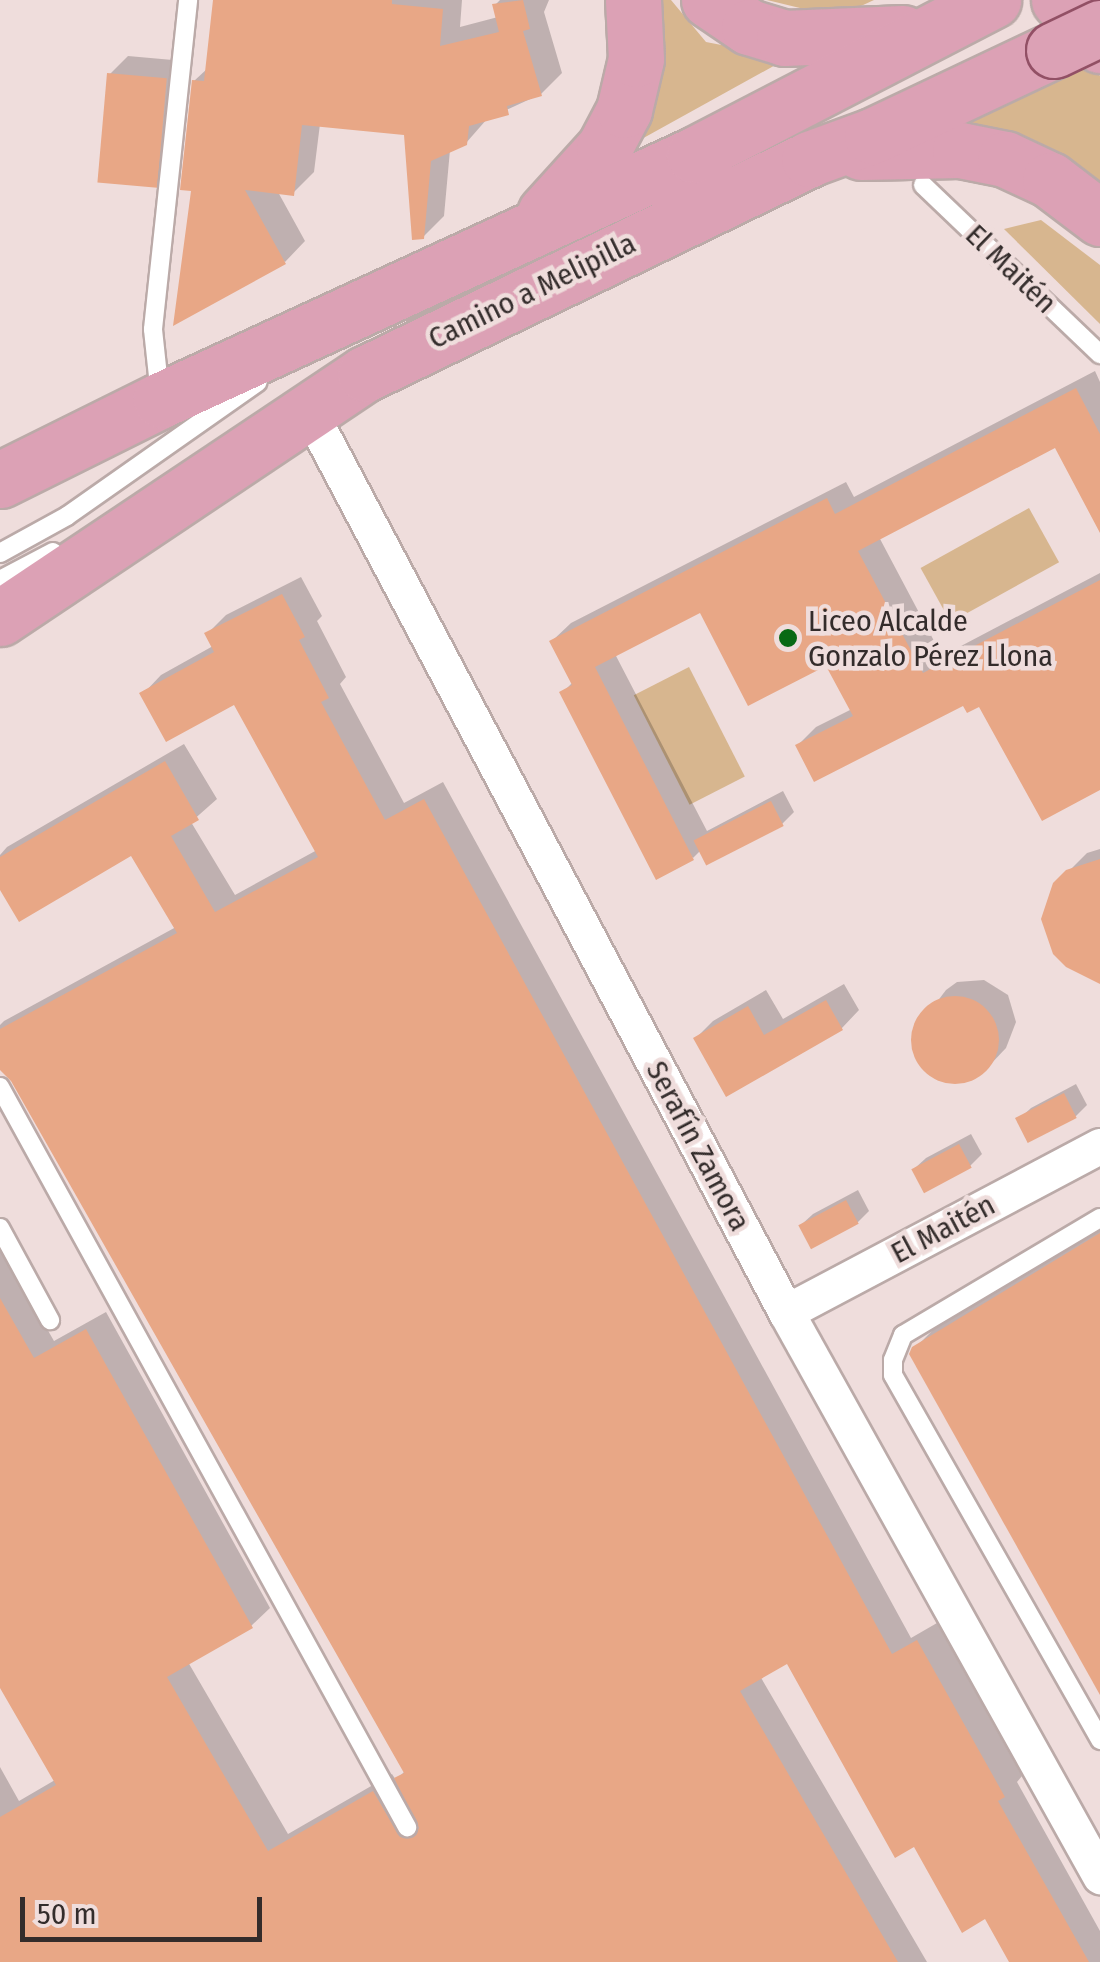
<!DOCTYPE html>
<html>
<head>
<meta charset="utf-8">
<style>
	body { margin:0 }
	#map { position:relative; width:1100px; height:1962px; overflow:hidden; background:#efdddc; font-family:"Fira Sans Condensed",sans-serif }
	div>[style] { position:absolute }
	[style*='--x'] { left:calc(var(--x)*1px); top:calc(var(--y)*1px); width:calc(var(--w)*1px); rotate:calc(var(--a)*1deg) }
	.green>* { inset:0; background:#d7b68f; transform-origin:0 0 }
	.shadow>* { inset:0; background:#0003 }
	.building>* { inset:0; background:#e8a786; transform-origin:0 0 }
	.round { border-radius:50% }
	.roads { filter:drop-shadow(2px 0 #bbaaa8) drop-shadow(-2px 0 #bbaaa8) drop-shadow(0 2px #bbaaa8) drop-shadow(0 -2px #bbaaa8) }
	.service>* { height:18px; margin:-9px; padding:0 9px; transform-origin:9px; border-radius:9px; background:#fff }
	.minor>* { height:35px; margin:-17.5px; padding:0 17.5px; transform-origin:17.5px; border-radius:17.5px; background:#fff }
	.primary>* { height:55px; margin:-27.5px; padding:0 27.5px; transform-origin:27.5px; border-radius:27.5px; background:#dca1b5 }
	.bridges { filter:drop-shadow(2px 0 #925065) drop-shadow(-2px 0 #925065) drop-shadow(0 2px #925065) drop-shadow(0 -2px #925065) }
	.primary-bridge>* { height:55px; margin:-27.5px; padding:0 27.5px; transform-origin:27.5px; border-radius:27.5px; background:#dca1b5 }
	.dots>* { width:28px; height:28px; translate:-50% -50%; box-sizing:border-box; border:5px solid #efdddc; border-radius:50% }
	span { translate:-50% -50%; white-space:nowrap; text-align:center; line-height:1.15; -webkit-text-stroke:9px #efdddc; paint-order:stroke }
	.street-label { font-size:30px; color:#332c2b }
	.poi-label { font-size:30px; color:#332c2b }
	.left { translate:0 -50%; text-align:left }
	.scale { position:absolute; left:20px; top:1897px; width:242px; height:45px; box-sizing:border-box; border:5px solid #332c2b; border-top:0; padding-left:12px; font-size:30px; line-height:35px; white-space:nowrap; color:#332c2b; -webkit-text-stroke:8px #efdddc; paint-order:stroke }
</style>
</head>
<body>
<div id="map">
	<div class="green">
		<i style="clip-path:polygon(646px 0,671px 0,706px 42px,788px 58px,620px 151px)"></i>
		<i style="clip-path:polygon(767px 0,874px 0,837px 17px)"></i>
		<i style="clip-path:polygon(1089px 64px,1100px 76px,1100px 198px,948px 132px)"></i>
		<i style="clip-path:polygon(1041px 220px,1100px 265px,1100px 324px,1004px 229px)"></i>
		<i style="left:1029px;top:508px;width:62px;height:124px;rotate:61deg"></i>
		<i style="left:689px;top:667px;width:123px;height:62px;rotate:63deg"></i>
	</div>
	<div class="shadow">
		<i style="clip-path:polygon(215px 0,462px 0,460px 27px,498px 17px,495px 5px,500px 0,549px 0,544px 12px,562px 73px,541px 94px,487px 119px,466px 143px,450px 150px,444px 216px,423px 237px,406px 132px,320px 124px,314px 172px,293px 193px,278px 192px,305px 241px,285px 262px,194px 189px,194px 81px,208px 68px)"></i>
		<i style="clip-path:polygon(128px 56px,184px 61px,172px 168px,154px 185px,110px 74px)"></i>
		<i style="clip-path:polygon(1095px 371px,1100px 382px,1100px 528px,1056px 445px,879px 537px,942px 656px,1100px 573px,1100px 787px,980px 704px,964px 703px,798px 745px,816px 727px,852px 709px,827px 663px,701px 610px,615px 654px,707px 831px,783px 791px,794px 812px,782px 824px,701px 850px,693px 858px,562px 693px,573px 682px,552px 641px,571px 623px,846px 482px,854px 497px)"></i>
		<i style="clip-path:polygon(301px 577px,322px 616px,317px 621px,346px 677px,340px 684px,404px 803px,443px 782px,911px 1638px,937px 1623px,1022px 1776px,1017px 1782px,1100px 1931px,1100px 1962px,1012px 1962px,986px 1916px,915px 1844px,788px 1660px,760px 1676px,927px 1962px,0 1962px,0 1767px,19px 1801px,55px 1780px,0 1683px,0 1247px,54px 1341px,106px 1312px,270px 1608px,251px 1626px,188px 1662px,288px 1834px,392px 1774px,396px 1780px,405px 1771px,0 1060px,0 1025px,4px 1021px,176px 927px,132px 852px,0 885px,0 855px,7px 847px,184px 744px,217px 799px,191px 822px,235px 895px,317px 850px,235px 702px,143px 694px,161px 675px,213px 646px,207px 634px,226px 615px)"></i>
		<i style="clip-path:polygon(1100px 849px,1100px 976px,1055px 885px,1087px 853px)"></i>
		<i style="clip-path:polygon(984px 980px,1008px 995px,1016px 1022px,1006px 1048px,988px 1067px,963px 1081px,949px 1082px,925px 1070px,913px 1046px,914px 1032px,946px 990px,957px 982px)"></i>
		<i style="clip-path:polygon(844px 984px,859px 1010px,842px 1028px,727px 1093px,696px 1038px,713px 1021px,766px 990px,783px 1019px)"></i>
		<i style="clip-path:polygon(1076px 1084px,1087px 1105px,1076px 1116px,1019px 1119px,1031px 1108px)"></i>
		<i style="clip-path:polygon(971px 1134px,982px 1154px,970px 1166px,914px 1169px,926px 1158px)"></i>
		<i style="clip-path:polygon(858px 1190px,869px 1211px,858px 1222px,801px 1225px,813px 1214px)"></i>
		<i style="clip-path:polygon(1100px 1226px,1100px 1690px,914px 1349px,938px 1325px)"></i>
	</div>
	<div class="building">
		<i style="clip-path:polygon(213px 0,392px 0,392px 4px,443px 9px,440px 46px,499px 32px,492px 4px,523px 0,530px 29px,523px 31px,542px 96px,507px 106px,509px 115px,469px 126px,467px 145px,431px 161px,424px 239px,412px 240px,404px 135px,302px 125px,294px 196px,245px 190px,286px 264px,173px 326px,191px 191px,180px 190px,192px 80px,204px 81px)"></i>
		<i style="left:107px;top:73px;width:60px;height:110px;rotate:5deg"></i>
		<i style="clip-path:polygon(1076px 388px,1100px 434px,1100px 533px,1055px 448px,858px 551px,923px 673px,1100px 580px,1100px 790px,1042px 821px,979px 707px,967px 713px,963px 706px,814px 782px,795px 745px,853px 716px,826px 666px,748px 706px,700px 613px,595px 667px,694px 860px,656px 880px,559px 692px,572px 685px,549px 641px,827px 498px,835px 514px)"></i>
		<i style="clip-path:polygon(282px 594px,305px 637px,299px 640px,329px 698px,321px 702px,385px 820px,424px 799px,892px 1654px,917px 1640px,1005px 1797px,998px 1801px,1089px 1962px,1009px 1962px,985px 1919px,962px 1933px,914px 1847px,895px 1858px,787px 1664px,740px 1691px,898px 1962px,0 1962px,0 1817px,56px 1785px,0 1688px,0 1298px,34px 1358px,86px 1329px,253px 1628px,167px 1677px,268px 1851px,373px 1791px,400px 1837px,412px 1838px,419px 1828px,394px 1778px,404px 1773px,11px 1081px,0 1070px,0 1029px,177px 933px,131px 856px,19px 922px,0 890px,0 857px,165px 761px,199px 820px,171px 836px,215px 912px,318px 857px,234px 705px,166px 742px,139px 693px,214px 652px,204px 633px)"></i>
		<i style="left:771px;top:801px;width:28px;height:87px;rotate:63deg"></i>
		<i style="clip-path:polygon(1100px 859px,1100px 984px,1066px 967px,1053px 954px,1041px 919px,1053px 883px,1066px 870px)"></i>
		<i class="round" style="left:911px;top:996px;width:88px;height:88px"></i>
		<i style="clip-path:polygon(826px 1000px,843px 1030px,726px 1097px,693px 1038px,748px 1006px,764px 1035px)"></i>
		<i style="left:1064px;top:1093px;width:28px;height:55px;rotate:63deg"></i>
		<i style="left:959px;top:1144px;width:27px;height:54px;rotate:62deg"></i>
		<i style="left:846px;top:1200px;width:27px;height:54px;rotate:62deg"></i>
		<i style="clip-path:polygon(1100px 1233px,1100px 1695px,909px 1354px,912px 1347px)"></i>
	</div>
	<div class="roads">
		<div class="service">
			<i style="--x:923;--y:185;--w:245;--a:43.7"></i>
			<i style="--x:160;--y:395;--w:66;--a:-96.1"></i>
			<i style="--x:153;--y:329;--w:331;--a:-83.9"></i>
			<i style="--x:0;--y:553;--w:77;--a:-28.9"></i>
			<i style="--x:67;--y:516;--w:233;--a:-35.1"></i>
			<i style="--x:0;--y:580;--w:60;--a:-27.8"></i>
			<i style="--x:0;--y:1087;--w:845;--a:61.19"></i>
			<i style="--x:1100;--y:1218;--w:229;--a:149.3"></i>
			<i style="--x:903;--y:1335;--w:27;--a:112"></i>
			<i style="--x:893;--y:1360;--w:15;--a:90"></i>
			<i style="--x:893;--y:1375;--w:420;--a:60.4"></i>
			<i style="--x:0;--y:1228;--w:105;--a:61.5"></i>
		</div>
		<div class="minor">
			<i style="--x:308;--y:409;--w:1022;--a:62.11"></i>
			<i style="--x:786;--y:1312;--w:646;--a:60.89"></i>
			<i style="--x:786;--y:1312;--w:355;--a:-27.9"></i>
		</div>
		<div class="primary">
			<i style="--x:709;--y:0;--w:48;--a:34"></i>
			<i style="--x:749;--y:27;--w:37;--a:17"></i>
			<i style="--x:784;--y:38;--w:119;--a:-2.4"></i>
			<i style="--x:1059;--y:0;--w:61;--a:47.7"></i>
			<i style="--x:861;--y:152;--w:99;--a:-1.2"></i>
			<i style="--x:960;--y:150;--w:46;--a:11.3"></i>
			<i style="--x:1005;--y:159;--w:50;--a:25"></i>
			<i style="--x:1050;--y:180;--w:63;--a:37.2"></i>
			<i style="--x:545;--y:213;--w:88;--a:-47.8"></i>
			<i style="--x:604;--y:148;--w:43;--a:-62.2"></i>
			<i style="--x:624;--y:110;--w:52;--a:-76.8"></i>
			<i style="--x:636;--y:59;--w:59;--a:-92.9"></i>
			<i style="--x:0;--y:480;--w:180;--a:-26.4"></i>
			<i style="--x:161;--y:400;--w:587;--a:-24.69"></i>
			<i style="--x:694;--y:155;--w:337;--a:-27.4"></i>
			<i style="--x:0;--y:618;--w:439;--a:-33.8"></i>
			<i style="--x:365;--y:374;--w:493;--a:-25.8"></i>
			<i style="--x:809;--y:159;--w:67;--a:-20.1"></i>
			<i style="--x:872;--y:136;--w:201;--a:-25.3"></i>
		</div>
	</div>
	<div class="bridges">
		<div class="primary-bridge">
			<i style="--x:1054;--y:50;--w:51;--a:-25.6"></i>
		</div>
	</div>
	<div class="dots">
		<i style="left:788px;top:638px;background:#096914"></i>
	</div>
	<div class="street-label">
		<span style="left:1011px;top:269px;rotate:44deg">El Maitén</span>
		<span style="left:532px;top:291px;rotate:-26deg">Camino a Melipilla</span>
		<span style="left:698px;top:1146px;rotate:62deg">Serafín Zamora</span>
		<span style="left:943px;top:1229px;rotate:-28deg">El Maitén</span>
	</div>
	<div class="poi-label">
		<span class="left" style="left:808px;top:638px">Liceo Alcalde<br>Gonzalo Pérez Llona</span>
	</div>
	<div class="scale">50 m</div>
</div>
</body>
</html>
